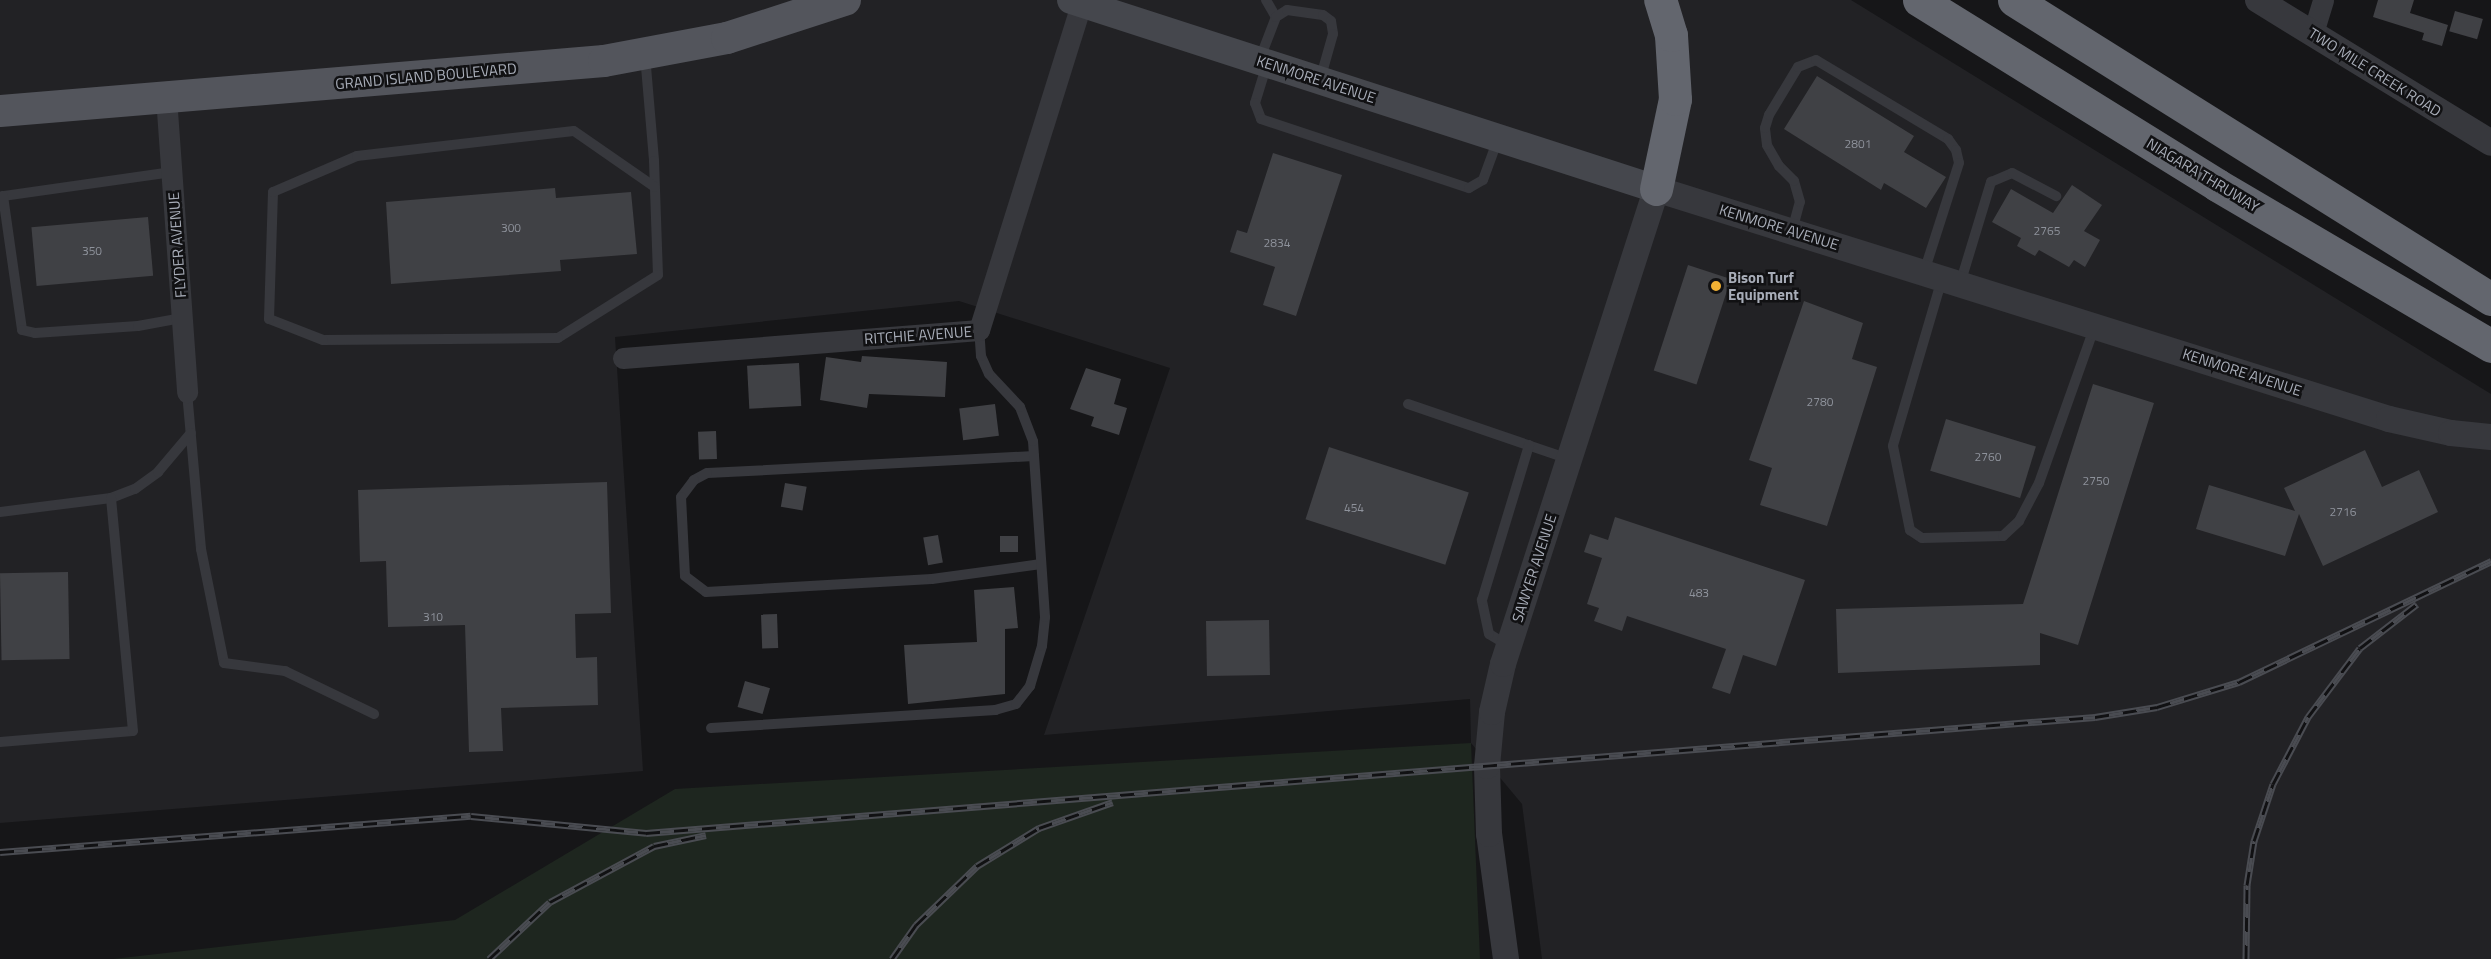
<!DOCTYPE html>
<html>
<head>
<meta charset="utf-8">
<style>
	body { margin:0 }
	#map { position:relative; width:2491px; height:959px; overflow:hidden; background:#161618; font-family:"Titillium Web",sans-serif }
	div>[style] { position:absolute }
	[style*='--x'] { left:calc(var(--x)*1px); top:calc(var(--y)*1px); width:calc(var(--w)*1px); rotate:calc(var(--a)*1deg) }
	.built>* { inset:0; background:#222225 }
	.green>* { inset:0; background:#1e261f }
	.building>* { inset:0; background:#404145; transform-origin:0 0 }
	.service>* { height:10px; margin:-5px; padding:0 5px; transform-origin:5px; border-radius:5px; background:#37383d }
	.minor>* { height:21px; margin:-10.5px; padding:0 10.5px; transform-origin:10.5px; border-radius:10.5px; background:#37383d }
	.tertiary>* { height:26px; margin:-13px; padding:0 13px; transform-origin:13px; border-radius:13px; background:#37383d }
	.secondary>* { height:28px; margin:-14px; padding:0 14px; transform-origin:14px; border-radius:14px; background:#45474d }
	.primary>* { height:32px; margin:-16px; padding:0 16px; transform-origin:16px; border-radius:16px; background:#53555c }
	.motorway>* { height:33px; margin:-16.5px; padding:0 16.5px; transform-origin:16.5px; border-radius:16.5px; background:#63666e }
	.rail>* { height:7px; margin-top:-3.5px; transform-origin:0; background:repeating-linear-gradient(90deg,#111113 0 14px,#4a4c52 0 28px); box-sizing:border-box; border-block:2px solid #4a4c52 }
	.dots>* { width:16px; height:16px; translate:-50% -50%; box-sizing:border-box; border:3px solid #111113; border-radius:50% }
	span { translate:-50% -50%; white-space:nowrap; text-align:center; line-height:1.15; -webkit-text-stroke:5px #111113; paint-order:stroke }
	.number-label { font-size:12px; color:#8e929b }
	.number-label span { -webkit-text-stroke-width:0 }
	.street-label { font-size:15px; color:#a8adb8 }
	.poi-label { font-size:15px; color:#a8adb8; font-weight:700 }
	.left { translate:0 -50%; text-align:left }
</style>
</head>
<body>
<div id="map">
	<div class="built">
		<i style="clip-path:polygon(0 0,1851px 0,2491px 394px,2491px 959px,1542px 959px,1522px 804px,1471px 743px,1470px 699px,1044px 735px,1170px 368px,959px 301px,615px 337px,643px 771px,0 823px)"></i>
	</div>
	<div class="green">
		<i style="clip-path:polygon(1471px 743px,1480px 959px,113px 959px,455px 920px,675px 789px)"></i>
	</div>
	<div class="building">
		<i style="clip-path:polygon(2378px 0,2414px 0,2410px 13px,2448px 25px,2442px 46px,2422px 40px,2424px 33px,2373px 17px)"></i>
		<i style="left:2455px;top:11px;width:29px;height:21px;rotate:16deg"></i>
		<i style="clip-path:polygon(1817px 76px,1914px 136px,1904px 152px,1946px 177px,1926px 208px,1884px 183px,1881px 190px,1784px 129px)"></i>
		<i style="clip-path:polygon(1273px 153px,1342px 175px,1296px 316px,1263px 305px,1275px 267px,1230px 252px,1237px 230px,1247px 233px)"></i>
		<i style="clip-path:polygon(2072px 185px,2102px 205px,2084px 231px,2100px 240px,2085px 267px,2074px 260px,2069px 267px,2039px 250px,2035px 256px,2017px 246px,2021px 238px,1992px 222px,2011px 189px,2053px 213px)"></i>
		<i style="clip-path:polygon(555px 188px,556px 198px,631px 192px,637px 254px,560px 260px,561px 271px,391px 284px,386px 202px)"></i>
		<i style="left:148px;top:217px;width:59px;height:117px;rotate:85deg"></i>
		<i style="left:1688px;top:265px;width:45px;height:111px;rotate:18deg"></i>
		<i style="clip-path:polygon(1804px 301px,1863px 323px,1852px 359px,1877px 367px,1827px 526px,1760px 505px,1772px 468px,1749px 460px)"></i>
		<i style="clip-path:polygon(862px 356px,947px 362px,945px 397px,869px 394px,867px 408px,820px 400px,826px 357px,861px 362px)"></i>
		<i style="left:799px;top:363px;width:43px;height:52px;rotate:87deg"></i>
		<i style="clip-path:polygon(1086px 368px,1121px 379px,1114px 404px,1127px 408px,1119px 435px,1091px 426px,1094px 417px,1070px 409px)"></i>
		<i style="clip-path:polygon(2093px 384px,2154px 403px,2078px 645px,2040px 633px,2040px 665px,1838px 673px,1836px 609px,2023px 604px)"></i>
		<i style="left:995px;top:404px;width:32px;height:36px;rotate:83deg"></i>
		<i style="left:1946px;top:419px;width:94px;height:54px;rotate:17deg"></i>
		<i style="left:716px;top:431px;width:28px;height:18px;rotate:88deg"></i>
		<i style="left:1329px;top:447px;width:147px;height:76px;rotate:18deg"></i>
		<i style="clip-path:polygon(2365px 450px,2382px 487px,2419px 470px,2438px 512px,2323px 566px,2299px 514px,2285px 556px,2196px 529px,2209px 485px,2295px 511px,2284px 488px)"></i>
		<i style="clip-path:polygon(607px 482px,611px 613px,575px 614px,576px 658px,597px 657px,598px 705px,501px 708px,503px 751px,469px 752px,465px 625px,388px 627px,386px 561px,360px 562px,358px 490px)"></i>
		<i style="left:785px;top:483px;width:22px;height:24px;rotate:10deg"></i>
		<i style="clip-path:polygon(1615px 517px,1805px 580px,1776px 666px,1743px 655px,1730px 694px,1712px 688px,1726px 649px,1627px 616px,1622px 631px,1594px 621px,1599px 608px,1587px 604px,1602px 558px,1584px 552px,1590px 534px,1608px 540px)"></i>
		<i style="left:938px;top:535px;width:28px;height:15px;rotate:80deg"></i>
		<i style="left:1000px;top:536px;width:18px;height:16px"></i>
		<i style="left:68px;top:572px;width:87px;height:68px;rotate:89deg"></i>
		<i style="clip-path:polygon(1014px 587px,1018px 628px,1005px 629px,1005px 694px,908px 704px,904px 645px,977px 642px,974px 590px)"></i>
		<i style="left:777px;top:614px;width:34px;height:16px;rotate:88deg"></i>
		<i style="left:1269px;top:620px;width:55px;height:63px;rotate:89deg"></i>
		<i style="left:745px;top:681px;width:26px;height:27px;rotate:16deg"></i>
	</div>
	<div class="service">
		<i style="--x:1266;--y:0;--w:20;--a:60"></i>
		<i style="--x:645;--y:55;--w:106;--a:85.1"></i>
		<i style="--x:654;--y:161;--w:114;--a:88"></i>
		<i style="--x:658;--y:275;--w:118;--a:147.8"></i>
		<i style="--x:558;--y:338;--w:235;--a:179.5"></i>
		<i style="--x:323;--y:340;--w:58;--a:-158.7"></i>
		<i style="--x:269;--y:319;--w:127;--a:-88.2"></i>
		<i style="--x:273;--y:192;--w:91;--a:-23.2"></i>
		<i style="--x:357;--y:156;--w:218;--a:-6.6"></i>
		<i style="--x:574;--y:131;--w:98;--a:34.7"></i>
		<i style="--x:1259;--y:61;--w:47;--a:-68.9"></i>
		<i style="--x:1276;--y:17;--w:13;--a:-32"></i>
		<i style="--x:1287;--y:10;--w:36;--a:8"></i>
		<i style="--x:1323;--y:15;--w:10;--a:37"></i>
		<i style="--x:1331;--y:21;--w:13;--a:81"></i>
		<i style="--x:1333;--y:34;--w:48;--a:105.8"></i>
		<i style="--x:1267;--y:64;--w:41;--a:107.1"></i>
		<i style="--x:1255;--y:103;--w:17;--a:69"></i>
		<i style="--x:1261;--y:119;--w:219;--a:18.4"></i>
		<i style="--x:1469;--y:188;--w:16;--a:-30"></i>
		<i style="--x:1483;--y:180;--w:44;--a:-69.9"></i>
		<i style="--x:172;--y:172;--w:171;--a:171.9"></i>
		<i style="--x:3;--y:196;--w:135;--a:81.9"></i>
		<i style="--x:22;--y:330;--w:13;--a:13"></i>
		<i style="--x:35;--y:333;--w:103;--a:-3.9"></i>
		<i style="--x:138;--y:326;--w:45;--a:-10.3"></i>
		<i style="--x:1792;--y:231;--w:30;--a:-75"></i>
		<i style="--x:1800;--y:202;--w:22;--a:-106"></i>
		<i style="--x:1794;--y:181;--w:21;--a:-135"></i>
		<i style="--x:1779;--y:166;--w:24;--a:-120"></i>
		<i style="--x:1767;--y:145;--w:17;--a:-97"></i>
		<i style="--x:1765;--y:128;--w:14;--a:-73"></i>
		<i style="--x:1769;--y:115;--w:56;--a:-58.9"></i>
		<i style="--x:1798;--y:67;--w:19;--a:-21"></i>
		<i style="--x:1816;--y:60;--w:154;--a:30.9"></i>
		<i style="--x:1948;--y:139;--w:14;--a:54"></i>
		<i style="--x:1956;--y:150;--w:13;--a:77"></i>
		<i style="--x:1959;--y:163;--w:114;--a:107.8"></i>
		<i style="--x:1942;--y:279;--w:174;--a:106.4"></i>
		<i style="--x:1893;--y:446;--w:86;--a:78.6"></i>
		<i style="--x:1910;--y:530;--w:14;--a:34"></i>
		<i style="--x:1922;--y:538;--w:81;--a:-1.4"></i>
		<i style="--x:2003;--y:536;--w:22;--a:-43"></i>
		<i style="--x:2019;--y:521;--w:43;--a:-62.2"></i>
		<i style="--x:2039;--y:483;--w:167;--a:-70.4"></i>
		<i style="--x:1960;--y:284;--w:107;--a:-73.1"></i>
		<i style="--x:1991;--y:182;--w:23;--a:-23"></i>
		<i style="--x:2012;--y:173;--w:50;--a:27.6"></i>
		<i style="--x:187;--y:392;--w:158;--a:84.9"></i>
		<i style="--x:201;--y:549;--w:116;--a:78.6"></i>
		<i style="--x:224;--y:663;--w:62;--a:7.5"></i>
		<i style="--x:285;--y:671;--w:99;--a:25.8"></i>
		<i style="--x:1408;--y:404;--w:170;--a:18.9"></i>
		<i style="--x:1034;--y:456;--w:327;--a:177"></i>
		<i style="--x:707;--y:473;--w:15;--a:152"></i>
		<i style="--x:694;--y:480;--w:21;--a:127"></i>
		<i style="--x:681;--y:497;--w:79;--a:87.1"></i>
		<i style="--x:685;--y:576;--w:26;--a:37"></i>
		<i style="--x:706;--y:592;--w:226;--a:-3.3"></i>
		<i style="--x:932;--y:579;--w:110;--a:-7.8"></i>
		<i style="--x:0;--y:512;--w:112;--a:-7.2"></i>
		<i style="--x:111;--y:498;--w:26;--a:-21"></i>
		<i style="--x:135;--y:489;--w:29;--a:-36"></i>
		<i style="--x:158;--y:472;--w:51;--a:-49.8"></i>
		<i style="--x:1509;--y:646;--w:23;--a:-149"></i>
		<i style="--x:1489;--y:634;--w:35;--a:-102"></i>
		<i style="--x:1482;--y:600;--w:162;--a:-73.1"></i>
		<i style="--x:711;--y:728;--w:285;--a:-3.6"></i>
		<i style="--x:995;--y:710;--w:22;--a:-16"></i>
		<i style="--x:1016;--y:704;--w:23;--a:-52"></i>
		<i style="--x:1030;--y:686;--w:42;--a:-73.3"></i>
		<i style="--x:1042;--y:646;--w:29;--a:-84"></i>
		<i style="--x:1045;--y:617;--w:176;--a:-93.9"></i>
		<i style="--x:1033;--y:441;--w:36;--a:-111"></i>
		<i style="--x:1020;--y:407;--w:45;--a:-133.2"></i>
		<i style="--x:989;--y:374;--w:20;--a:-114"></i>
		<i style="--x:981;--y:356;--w:26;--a:-94"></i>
		<i style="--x:0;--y:742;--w:133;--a:-4.7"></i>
		<i style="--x:133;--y:731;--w:234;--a:-95.4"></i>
	</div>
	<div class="minor">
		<i style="--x:2313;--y:33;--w:34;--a:-73"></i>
		<i style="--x:166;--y:97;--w:296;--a:85.9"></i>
		<i style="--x:623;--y:358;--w:357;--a:-4.5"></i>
		<i style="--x:979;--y:330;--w:342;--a:-72.6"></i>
	</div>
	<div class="tertiary">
		<i style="--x:2258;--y:0;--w:273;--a:31.5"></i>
		<i style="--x:1506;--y:959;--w:126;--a:-97.7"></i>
		<i style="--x:1489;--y:834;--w:68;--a:-91.7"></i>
		<i style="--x:1487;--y:766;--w:54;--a:-84.7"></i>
		<i style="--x:1492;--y:712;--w:49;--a:-77.1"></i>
		<i style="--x:1503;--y:664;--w:499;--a:-72.1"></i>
		<i style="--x:1656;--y:189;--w:768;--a:17.42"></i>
		<i style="--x:2389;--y:419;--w:64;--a:12.7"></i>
		<i style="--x:2451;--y:433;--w:40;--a:5.7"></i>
	</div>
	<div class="secondary">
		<i style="--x:1071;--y:0;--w:615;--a:17.9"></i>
	</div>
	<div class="primary">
		<i style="--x:0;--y:111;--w:606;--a:-4.73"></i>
		<i style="--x:604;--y:61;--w:125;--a:-10.6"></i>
		<i style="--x:727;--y:38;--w:124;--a:-17.9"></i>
	</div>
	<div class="motorway">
		<i style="--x:1919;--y:0;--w:351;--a:31.8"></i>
		<i style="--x:2217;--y:185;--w:318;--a:30.4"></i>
		<i style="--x:2014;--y:0;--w:563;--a:32.08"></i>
		<i style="--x:1656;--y:189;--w:92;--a:-78.1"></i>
		<i style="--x:1675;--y:99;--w:64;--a:-93.6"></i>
		<i style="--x:1671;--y:35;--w:37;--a:-107"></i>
	</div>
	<div class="rail">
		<i style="--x:0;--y:852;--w:472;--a:-4.4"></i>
		<i style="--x:471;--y:816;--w:176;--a:5.5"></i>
		<i style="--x:646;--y:833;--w:1454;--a:-4.58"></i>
		<i style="--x:2095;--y:717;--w:63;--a:-9.2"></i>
		<i style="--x:2157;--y:707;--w:86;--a:-17"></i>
		<i style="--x:2239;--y:682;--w:280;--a:-25.6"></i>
		<i style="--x:489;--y:959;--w:83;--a:-43.1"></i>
		<i style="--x:550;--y:902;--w:118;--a:-28.3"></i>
		<i style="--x:654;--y:846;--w:53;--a:-11.9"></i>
		<i style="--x:892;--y:959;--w:42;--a:-54.8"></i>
		<i style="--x:916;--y:925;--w:85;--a:-44"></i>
		<i style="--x:977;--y:866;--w:73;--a:-31.5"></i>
		<i style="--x:1039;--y:828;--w:78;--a:-19.4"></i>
		<i style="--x:2246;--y:959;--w:74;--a:-89.2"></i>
		<i style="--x:2247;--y:885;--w:45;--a:-81"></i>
		<i style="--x:2254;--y:841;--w:60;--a:-71.6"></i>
		<i style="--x:2273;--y:784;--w:76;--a:-62.4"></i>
		<i style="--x:2308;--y:717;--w:86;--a:-53"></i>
		<i style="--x:2360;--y:648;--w:72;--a:-37.7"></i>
	</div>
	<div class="dots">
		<i style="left:1716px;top:286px;background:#f2b134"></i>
	</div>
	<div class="number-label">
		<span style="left:1858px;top:144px">2801</span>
		<span style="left:511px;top:228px">300</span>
		<span style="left:2047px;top:231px">2765</span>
		<span style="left:1277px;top:243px">2834</span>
		<span style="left:92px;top:251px">350</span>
		<span style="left:1820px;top:402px">2780</span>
		<span style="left:1988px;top:457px">2760</span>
		<span style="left:2096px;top:481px">2750</span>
		<span style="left:1354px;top:508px">454</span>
		<span style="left:2343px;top:512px">2716</span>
		<span style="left:1699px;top:593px">483</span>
		<span style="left:433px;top:617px">310</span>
	</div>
	<div class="street-label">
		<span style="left:2375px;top:72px;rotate:32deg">TWO MILE CREEK ROAD</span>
		<span style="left:426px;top:76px;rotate:-5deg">GRAND ISLAND BOULEVARD</span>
		<span style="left:1316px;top:79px;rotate:18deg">KENMORE AVENUE</span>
		<span style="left:2203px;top:175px;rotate:31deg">NIAGARA THRUWAY</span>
		<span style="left:1779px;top:227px;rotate:17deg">KENMORE AVENUE</span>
		<span style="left:177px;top:245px;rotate:-94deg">FLYDER AVENUE</span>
		<span style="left:918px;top:335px;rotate:-4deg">RITCHIE AVENUE</span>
		<span style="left:2242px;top:372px;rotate:18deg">KENMORE AVENUE</span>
		<span style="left:1534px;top:568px;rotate:-72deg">SAWYER AVENUE</span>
	</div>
	<div class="poi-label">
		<span class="left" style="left:1728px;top:286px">Bison Turf<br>Equipment</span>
	</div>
</div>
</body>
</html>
